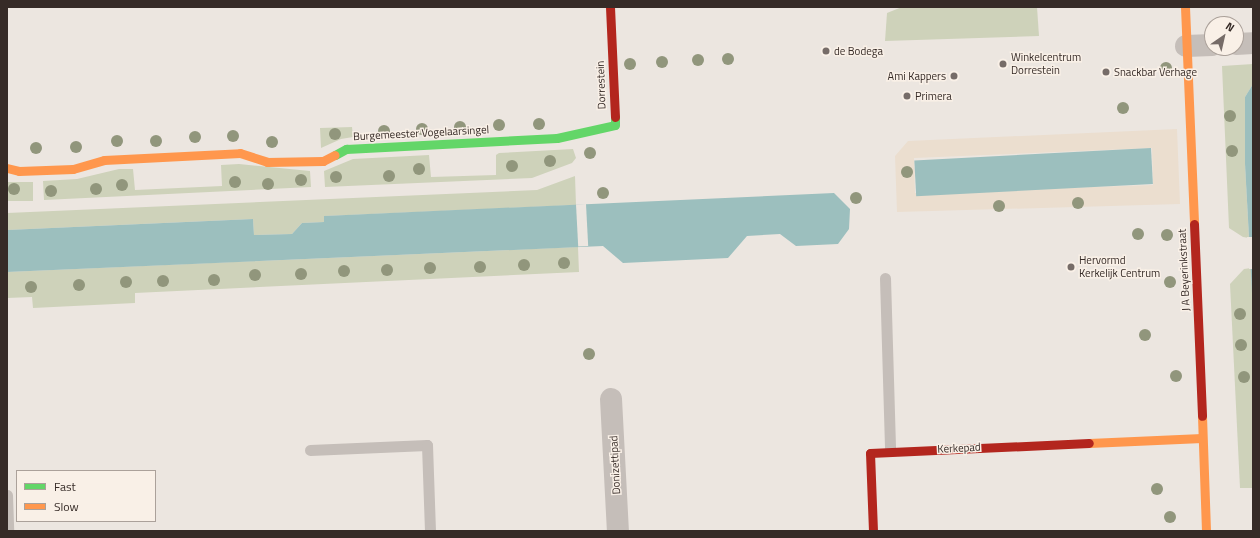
<!DOCTYPE html>
<html>
<head>
<meta charset="utf-8">
<style>
	body { margin:0 }
	#map { position:relative; width:1260px; height:538px; overflow:hidden; background:#ece6e0; font-family:"Titillium Web",sans-serif }
	div>[style] { position:absolute }
	[style*='--x'] { left:calc(var(--x)*1px); top:calc(var(--y)*1px); width:calc(var(--w)*1px); rotate:calc(var(--a)*1deg) }
	.green>* { inset:0; background:#ced2ba; transform-origin:0 0 }
	.plaza>* { inset:0; background:#ebdecf }
	.water>* { inset:0; background:#9cbfbe; transform-origin:0 0 }
	.pier>* { inset:0; background:#ece6e0; transform-origin:0 0 }
	.lane>* { height:11px; margin:-5.5px; padding:0 5.5px; transform-origin:5.5px; border-radius:5.5px; background:#c5beb9 }
	.street>* { height:22px; margin:-11px; padding:0 11px; transform-origin:11px; border-radius:11px; background:#c5beb9 }
	.fast>* { height:9px; margin:-4.5px; padding:0 4.5px; transform-origin:4.5px; border-radius:4.5px; background:#63d668 }
	.slow>* { height:9px; margin:-4.5px; padding:0 4.5px; transform-origin:4.5px; border-radius:4.5px; background:#ff974d }
	.jam>* { height:9px; margin:-4.5px; padding:0 4.5px; transform-origin:4.5px; border-radius:4.5px; background:#b3261e }
	.trees>* { width:12px; height:12px; margin:-6px; border-radius:50%; background:#91967c }
	.dots>* { width:11px; height:11px; translate:-50% -50%; box-sizing:border-box; border:2px solid #f9f0e7; border-radius:50% }
	span { translate:-50% -50%; white-space:nowrap; text-align:center; line-height:1.15; -webkit-text-stroke:3px #f9f0e7; paint-order:stroke }
	.poi-label { font-size:11px; color:#362b27 }
	.left { translate:0 -50%; text-align:left }
	.right { translate:-100% -50%; text-align:right }
	.street-label { font-size:11px; color:#362b27 }
	.frame { position:absolute; inset:0; border:8px solid #362b27; pointer-events:none }
	.legend { position:absolute; left:16px; top:470px; width:140px; height:52px; box-sizing:border-box; background:#f9f0e7; border:1px solid #aba19a; margin:0; padding:5px 7px; list-style:none; font-size:12px; color:#362b27 }
	.legend li { display:flex; align-items:center; gap:8px; height:20px }
	.legend b { width:20px; border:1px solid #aba19a }
	.north { position:absolute; left:1204px; top:16px; width:40px; height:40px; box-sizing:border-box; background:#f9f0e7; border:1px solid #aba19a; border-radius:50%; rotate:34deg; font-size:11px; font-weight:700; line-height:16px; text-align:center; color:#362b27 }
	.north::after { content:''; display:block; margin:auto; width:14px; height:18px; background:#766c68; clip-path:polygon(50% 0,100% 100%,50% 72%,0 100%) }
</style>
</head>
<body>
<div id="map">
	<div class="green">
		<i style="clip-path:polygon(902px 7px,1037px 7px,1039px 36px,885px 41px,887px 13px)"></i>
		<i style="clip-path:polygon(1253px 64px,1253px 84px,1245px 97px,1245px 164px,1249px 238px,1243px 237px,1229px 228px,1222px 66px)"></i>
		<i style="clip-path:polygon(352px 127px,353px 137px,341px 139px,321px 148px,320px 128px)"></i>
		<i style="clip-path:polygon(573px 149px,576px 158px,572px 163px,532px 178px,325px 187px,324px 171px,353px 159px,429px 155px,431px 177px,496px 175px,496px 155px,499px 153px)"></i>
		<i style="clip-path:polygon(239px 164px,310px 171px,311px 187px,44px 200px,43px 181px,77px 179px,119px 169px,133px 169px,135px 190px,222px 186px,221px 165px)"></i>
		<i style="clip-path:polygon(575px 176px,576px 205px,325px 216px,324px 222px,302px 223px,292px 234px,254px 235px,253px 219px,7px 230px,7px 213px,537px 190px)"></i>
		<i style="left:7px;top:182px;width:26px;height:19px"></i>
		<i style="clip-path:polygon(578px 247px,579px 272px,135px 293px,135px 303px,33px 308px,32px 297px,7px 298px,7px 272px)"></i>
		<i style="clip-path:polygon(1251px 268px,1253px 311px,1253px 488px,1240px 488px,1230px 284px,1244px 269px)"></i>
	</div>
	<div class="plaza">
		<i style="clip-path:polygon(evenodd,1177px 129px,1180px 204px,897px 212px,895px 156px,908px 141px,1177px 129px,1152px 148px,1153px 185px,915px 193px,914px 158px,1152px 148px)"></i>
	</div>
	<div class="water">
		<i style="clip-path:polygon(1253px 84px,1253px 311px,1245px 164px,1245px 97px)"></i>
		<i style="left:1151px;top:148px;width:36px;height:237px;rotate:87deg"></i>
		<i style="clip-path:polygon(834px 193px,850px 209px,849px 229px,838px 244px,796px 246px,780px 234px,747px 236px,728px 258px,623px 263px,603px 246px,7px 272px,7px 230px,253px 219px,254px 235px,292px 234px,302px 223px,324px 222px,324px 216px)"></i>
	</div>
	<div class="pier">
		<i style="left:586px;top:204px;width:42px;height:10px;rotate:87deg"></i>
		<i style="clip-path:polygon(1247px 237px,1253px 237px,1253px 269px,1249px 269px)"></i>
	</div>
	<div class="lane">
		<i style="--x:885;--y:278;--w:173;--a:88.3"></i>
		<i style="--x:310;--y:450;--w:117;--a:-2.4"></i>
		<i style="--x:427;--y:445;--w:86;--a:88"></i>
		<i style="--x:7;--y:495;--w:36;--a:88"></i>
	</div>
	<div class="street">
		<i style="--x:1236;--y:44;--w:17;--a:-3"></i>
		<i style="--x:1186;--y:46;--w:26;--a:-2"></i>
		<i style="--x:611;--y:399;--w:132;--a:87"></i>
	</div>
	<div class="fast">
		<i style="--x:335;--y:155;--w:13;--a:-29"></i>
		<i style="--x:346;--y:149;--w:211;--a:-3"></i>
		<i style="--x:557;--y:138;--w:59;--a:-12.6"></i>
		<i style="--x:615;--y:125;--w:8;--a:-90"></i>
	</div>
	<div class="slow">
		<i style="--x:1185;--y:7;--w:217;--a:87.6"></i>
		<i style="--x:7;--y:168;--w:12;--a:14"></i>
		<i style="--x:19;--y:171;--w:54;--a:-2.1"></i>
		<i style="--x:73;--y:169;--w:32;--a:-16"></i>
		<i style="--x:104;--y:160;--w:136;--a:-2.9"></i>
		<i style="--x:240;--y:153;--w:28;--a:18"></i>
		<i style="--x:267;--y:162;--w:56;--a:-1"></i>
		<i style="--x:323;--y:161;--w:13;--a:-27"></i>
		<i style="--x:1202;--y:416;--w:115;--a:88"></i>
		<i style="--x:1089;--y:443;--w:113;--a:-2.5"></i>
	</div>
	<div class="jam">
		<i style="--x:610;--y:7;--w:110;--a:87.4"></i>
		<i style="--x:1194;--y:224;--w:192;--a:87.6"></i>
		<i style="--x:873;--y:531;--w:78;--a:-92.2"></i>
		<i style="--x:870;--y:453;--w:219;--a:-2.6"></i>
	</div>
	<div class="trees">
		<i style="left:728px;top:59px"></i>
		<i style="left:698px;top:60px"></i>
		<i style="left:662px;top:62px"></i>
		<i style="left:630px;top:64px"></i>
		<i style="left:1166px;top:68px"></i>
		<i style="left:1123px;top:108px"></i>
		<i style="left:1230px;top:116px"></i>
		<i style="left:539px;top:124px"></i>
		<i style="left:499px;top:125px"></i>
		<i style="left:460px;top:127px"></i>
		<i style="left:422px;top:129px"></i>
		<i style="left:384px;top:131px"></i>
		<i style="left:335px;top:134px"></i>
		<i style="left:233px;top:136px"></i>
		<i style="left:195px;top:137px"></i>
		<i style="left:117px;top:141px"></i>
		<i style="left:156px;top:141px"></i>
		<i style="left:272px;top:142px"></i>
		<i style="left:76px;top:147px"></i>
		<i style="left:36px;top:148px"></i>
		<i style="left:1232px;top:151px"></i>
		<i style="left:590px;top:153px"></i>
		<i style="left:550px;top:161px"></i>
		<i style="left:512px;top:166px"></i>
		<i style="left:419px;top:169px"></i>
		<i style="left:907px;top:172px"></i>
		<i style="left:389px;top:176px"></i>
		<i style="left:336px;top:177px"></i>
		<i style="left:301px;top:180px"></i>
		<i style="left:235px;top:182px"></i>
		<i style="left:268px;top:184px"></i>
		<i style="left:122px;top:185px"></i>
		<i style="left:14px;top:189px"></i>
		<i style="left:96px;top:189px"></i>
		<i style="left:51px;top:191px"></i>
		<i style="left:603px;top:193px"></i>
		<i style="left:856px;top:198px"></i>
		<i style="left:1078px;top:203px"></i>
		<i style="left:999px;top:206px"></i>
		<i style="left:1138px;top:234px"></i>
		<i style="left:1167px;top:235px"></i>
		<i style="left:564px;top:263px"></i>
		<i style="left:524px;top:265px"></i>
		<i style="left:480px;top:267px"></i>
		<i style="left:430px;top:268px"></i>
		<i style="left:387px;top:270px"></i>
		<i style="left:344px;top:271px"></i>
		<i style="left:301px;top:274px"></i>
		<i style="left:255px;top:275px"></i>
		<i style="left:214px;top:280px"></i>
		<i style="left:163px;top:281px"></i>
		<i style="left:126px;top:282px"></i>
		<i style="left:1170px;top:282px"></i>
		<i style="left:79px;top:285px"></i>
		<i style="left:31px;top:287px"></i>
		<i style="left:1240px;top:314px"></i>
		<i style="left:1145px;top:335px"></i>
		<i style="left:1241px;top:345px"></i>
		<i style="left:589px;top:354px"></i>
		<i style="left:1176px;top:376px"></i>
		<i style="left:1244px;top:377px"></i>
		<i style="left:1157px;top:489px"></i>
		<i style="left:1170px;top:517px"></i>
	</div>
	<div class="dots">
		<i style="left:826px;top:51px;background:#766c68"></i>
		<i style="left:1003px;top:64px;background:#766c68"></i>
		<i style="left:1106px;top:72px;background:#766c68"></i>
		<i style="left:954px;top:76px;background:#766c68"></i>
		<i style="left:907px;top:96px;background:#766c68"></i>
		<i style="left:1071px;top:267px;background:#766c68"></i>
	</div>
	<div class="poi-label">
		<span class="left" style="left:834px;top:51px">de Bodega</span>
		<span class="left" style="left:1011px;top:64px">Winkelcentrum<br>Dorrestein</span>
		<span class="left" style="left:1114px;top:72px">Snackbar Verhage</span>
		<span class="right" style="left:946px;top:76px">Ami Kappers</span>
		<span class="left" style="left:915px;top:96px">Primera</span>
		<span class="left" style="left:1079px;top:267px">Hervormd<br>Kerkelijk Centrum</span>
	</div>
	<div class="street-label">
		<span style="left:601px;top:85px;rotate:-92deg">Dorrestein</span>
		<span style="left:421px;top:133px;rotate:-3deg">Burgemeester Vogelaarsingel</span>
		<span style="left:1184px;top:270px;rotate:-93deg">J A Beyerinkstraat</span>
		<span style="left:959px;top:448px;rotate:-3deg">Kerkepad</span>
		<span style="left:615px;top:465px;rotate:-93deg">Donizettipad</span>
	</div>
	<div class="frame"></div>
	<ul class="legend">
	<li><b style="height:5px;background:#63d668"></b>Fast</li>
	<li><b style="height:5px;background:#ff974d"></b>Slow</li>
	</ul>
	<div class="north">N</div>
</div>
</body>
</html>
